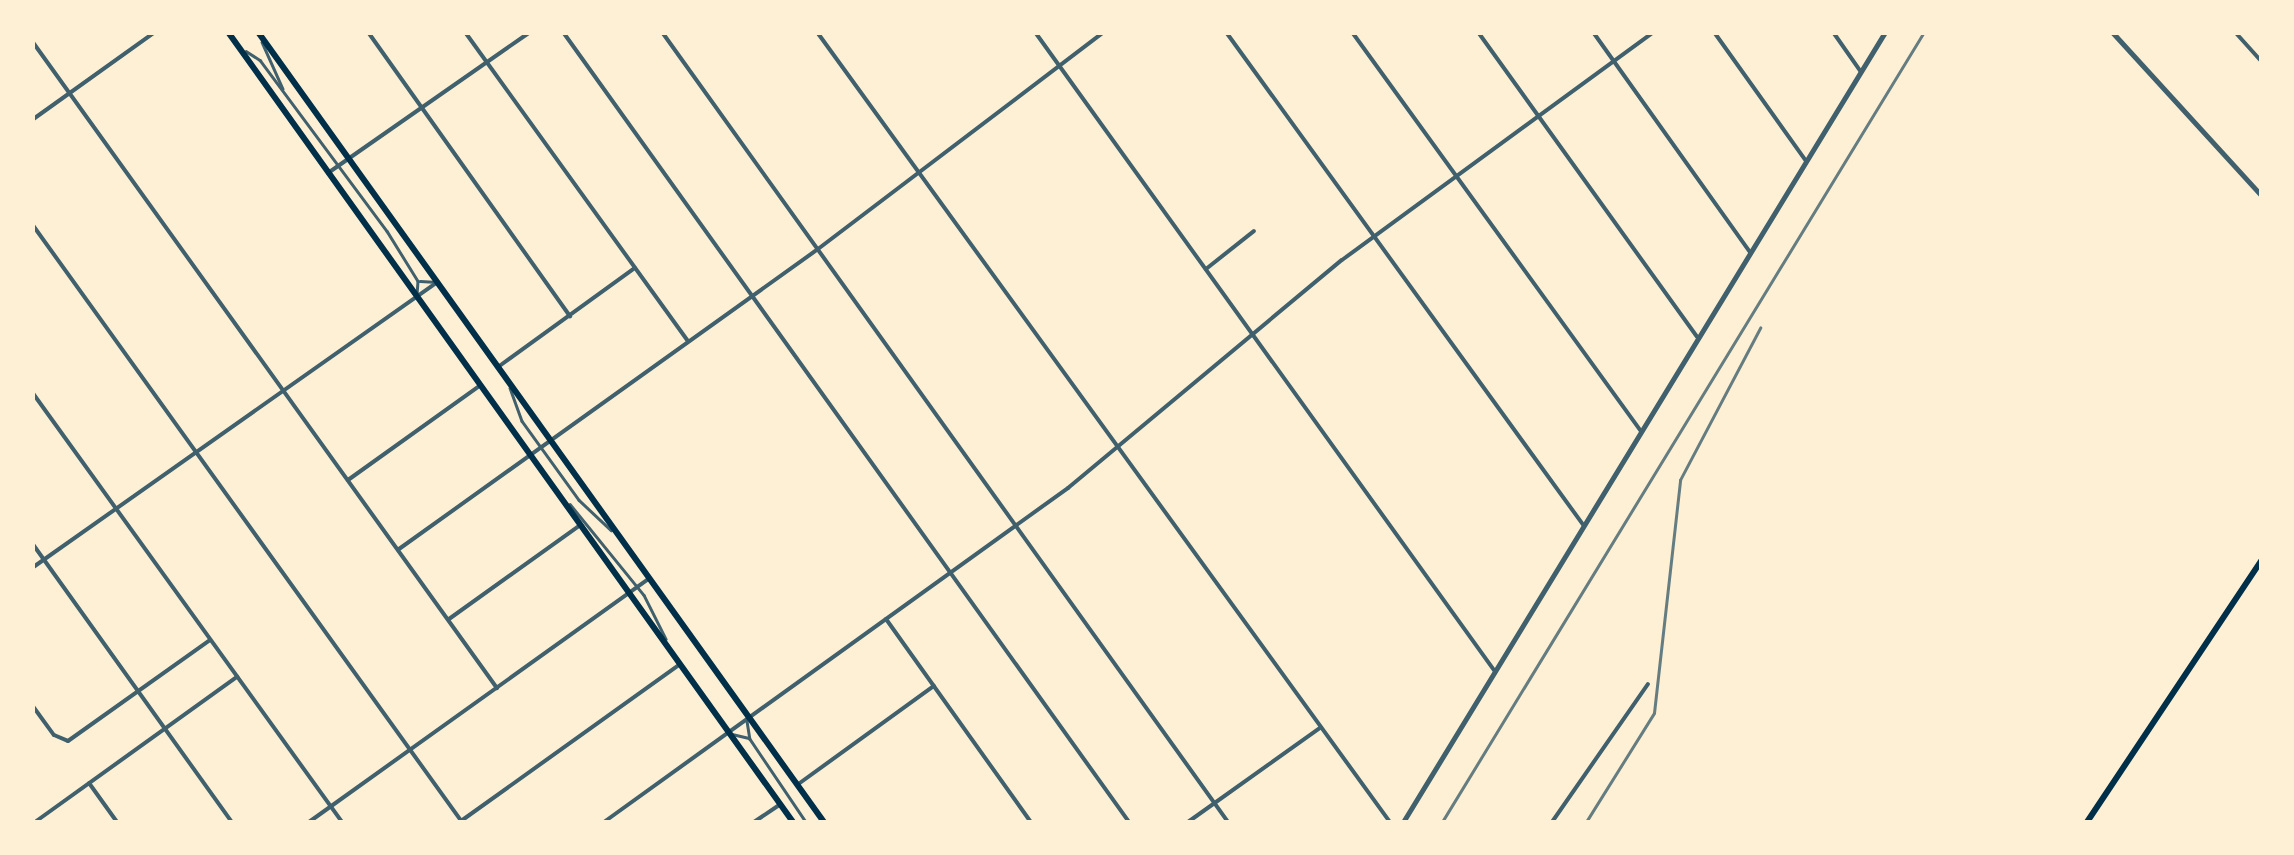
<!DOCTYPE html>
<html>
<head>
<meta charset="utf-8">
<style>
	body { margin:0 }
	#map { position:relative; width:2294px; height:855px; overflow:hidden; background:#fdf0d5; font-family:Roboto,sans-serif }
	div>[style] { position:absolute }
	[style*='--x'] { left:calc(var(--x)*1px); top:calc(var(--y)*1px); width:calc(var(--w)*1px); rotate:calc(var(--a)*1deg) }
	.service>* { height:2.5px; margin:-1.25px; padding:0 1.25px; transform-origin:1.25px; border-radius:1.25px; background:#3f606c }
	.minor>* { height:4px; margin:-2px; padding:0 2px; transform-origin:2px; border-radius:2px; background:#3f606c }
	.tertiary>* { height:5px; margin:-2.5px; padding:0 2.5px; transform-origin:2.5px; border-radius:2.5px; background:#3f606c }
	.secondary>* { height:6px; margin:-3px; padding:0 3px; transform-origin:3px; border-radius:3px; background:#003049 }
	.primary>* { height:6px; margin:-3px; padding:0 3px; transform-origin:3px; border-radius:3px; background:#003049 }
	.rail>* { height:2.5px; margin:-1.25px; padding:0 1.25px; transform-origin:1.25px; border-radius:1.25px; background:#657d81 }
	span { translate:-50% -50%; white-space:nowrap; text-align:center; line-height:1.15; -webkit-text-stroke:9px #fdf0d5; paint-order:stroke }
	.frame { position:absolute; inset:0; border:35px solid #fdf0d5; pointer-events:none }
</style>
</head>
<body>
<div id="map">
	<div class="service">
		<i style="--x:262;--y:42;--w:51;--a:65.9"></i>
		<i style="--x:246;--y:51;--w:17;--a:33"></i>
		<i style="--x:260;--y:60;--w:213;--a:53.4"></i>
		<i style="--x:387;--y:231;--w:59;--a:58.2"></i>
		<i style="--x:418;--y:281;--w:13;--a:94"></i>
		<i style="--x:420;--y:281;--w:17;--a:3"></i>
		<i style="--x:510;--y:388;--w:35;--a:70"></i>
		<i style="--x:522;--y:421;--w:97;--a:54.2"></i>
		<i style="--x:579;--y:500;--w:44;--a:43.2"></i>
		<i style="--x:570;--y:504;--w:117;--a:50.9"></i>
		<i style="--x:644;--y:595;--w:49;--a:63.4"></i>
		<i style="--x:747;--y:721;--w:18;--a:81"></i>
		<i style="--x:750;--y:739;--w:100;--a:56"></i>
		<i style="--x:732;--y:734;--w:17;--a:13"></i>
	</div>
	<div class="minor">
		<i style="--x:368;--y:32;--w:349;--a:54.6"></i>
		<i style="--x:465;--y:32;--w:381;--a:54.2"></i>
		<i style="--x:563;--y:32;--w:972;--a:54.38"></i>
		<i style="--x:662;--y:32;--w:972;--a:54.38"></i>
		<i style="--x:817;--y:32;--w:976;--a:54.05"></i>
		<i style="--x:1035;--y:32;--w:786;--a:54.27"></i>
		<i style="--x:1226;--y:32;--w:610;--a:54.07"></i>
		<i style="--x:1352;--y:32;--w:493;--a:54.1"></i>
		<i style="--x:1478;--y:32;--w:375;--a:54.3"></i>
		<i style="--x:1593;--y:32;--w:270;--a:54.5"></i>
		<i style="--x:1714;--y:32;--w:158;--a:54.5"></i>
		<i style="--x:1833;--y:32;--w:49;--a:55"></i>
		<i style="--x:2235;--y:32;--w:40;--a:48"></i>
		<i style="--x:32;--y:41;--w:797;--a:54.3"></i>
		<i style="--x:32;--y:120;--w:151;--a:-35.6"></i>
		<i style="--x:328;--y:173;--w:246;--a:-34.9"></i>
		<i style="--x:32;--y:224;--w:737;--a:54.28"></i>
		<i style="--x:1206;--y:269;--w:61;--a:-38.4"></i>
		<i style="--x:498;--y:367;--w:169;--a:-35.9"></i>
		<i style="--x:32;--y:392;--w:530;--a:54.21"></i>
		<i style="--x:348;--y:480;--w:160;--a:-35.6"></i>
		<i style="--x:32;--y:543;--w:343;--a:54.4"></i>
		<i style="--x:399;--y:549;--w:515;--a:-35.6"></i>
		<i style="--x:818;--y:249;--w:359;--a:-37.2"></i>
		<i style="--x:32;--y:568;--w:496;--a:-35.2"></i>
		<i style="--x:449;--y:619;--w:160;--a:-35.6"></i>
		<i style="--x:886;--y:619;--w:249;--a:54.5"></i>
		<i style="--x:32;--y:705;--w:37;--a:54"></i>
		<i style="--x:54;--y:735;--w:15;--a:23"></i>
		<i style="--x:68;--y:741;--w:174;--a:-35.4"></i>
		<i style="--x:89;--y:783;--w:48;--a:54.3"></i>
		<i style="--x:797;--y:785;--w:169;--a:-35.9"></i>
		<i style="--x:461;--y:821;--w:269;--a:-35.6"></i>
		<i style="--x:35;--y:822;--w:249;--a:-35.7"></i>
		<i style="--x:309;--y:822;--w:418;--a:-35.6"></i>
		<i style="--x:604;--y:822;--w:572;--a:-35.75"></i>
		<i style="--x:1068;--y:488;--w:356;--a:-39.8"></i>
		<i style="--x:1342;--y:260;--w:386;--a:-36.2"></i>
		<i style="--x:754;--y:822;--w:30;--a:-34"></i>
		<i style="--x:1188;--y:822;--w:163;--a:-35.5"></i>
		<i style="--x:1552;--y:822;--w:168;--a:-55.2"></i>
	</div>
	<div class="tertiary">
		<i style="--x:2112;--y:32;--w:222;--a:47.6"></i>
		<i style="--x:1403;--y:822;--w:925;--a:-58.61"></i>
	</div>
	<div class="secondary">
		<i style="--x:2087;--y:822;--w:315;--a:-56.3"></i>
	</div>
	<div class="primary">
		<i style="--x:228;--y:32;--w:971;--a:54.43"></i>
		<i style="--x:258;--y:32;--w:972;--a:54.38"></i>
	</div>
	<div class="rail">
		<i style="--x:1442;--y:822;--w:925;--a:-58.61"></i>
		<i style="--x:1586;--y:822;--w:128;--a:-58"></i>
		<i style="--x:1654;--y:713;--w:234;--a:-83.6"></i>
		<i style="--x:1680;--y:480;--w:172;--a:-62.2"></i>
	</div>
	<div class="frame"></div>
</div>
</body>
</html>
